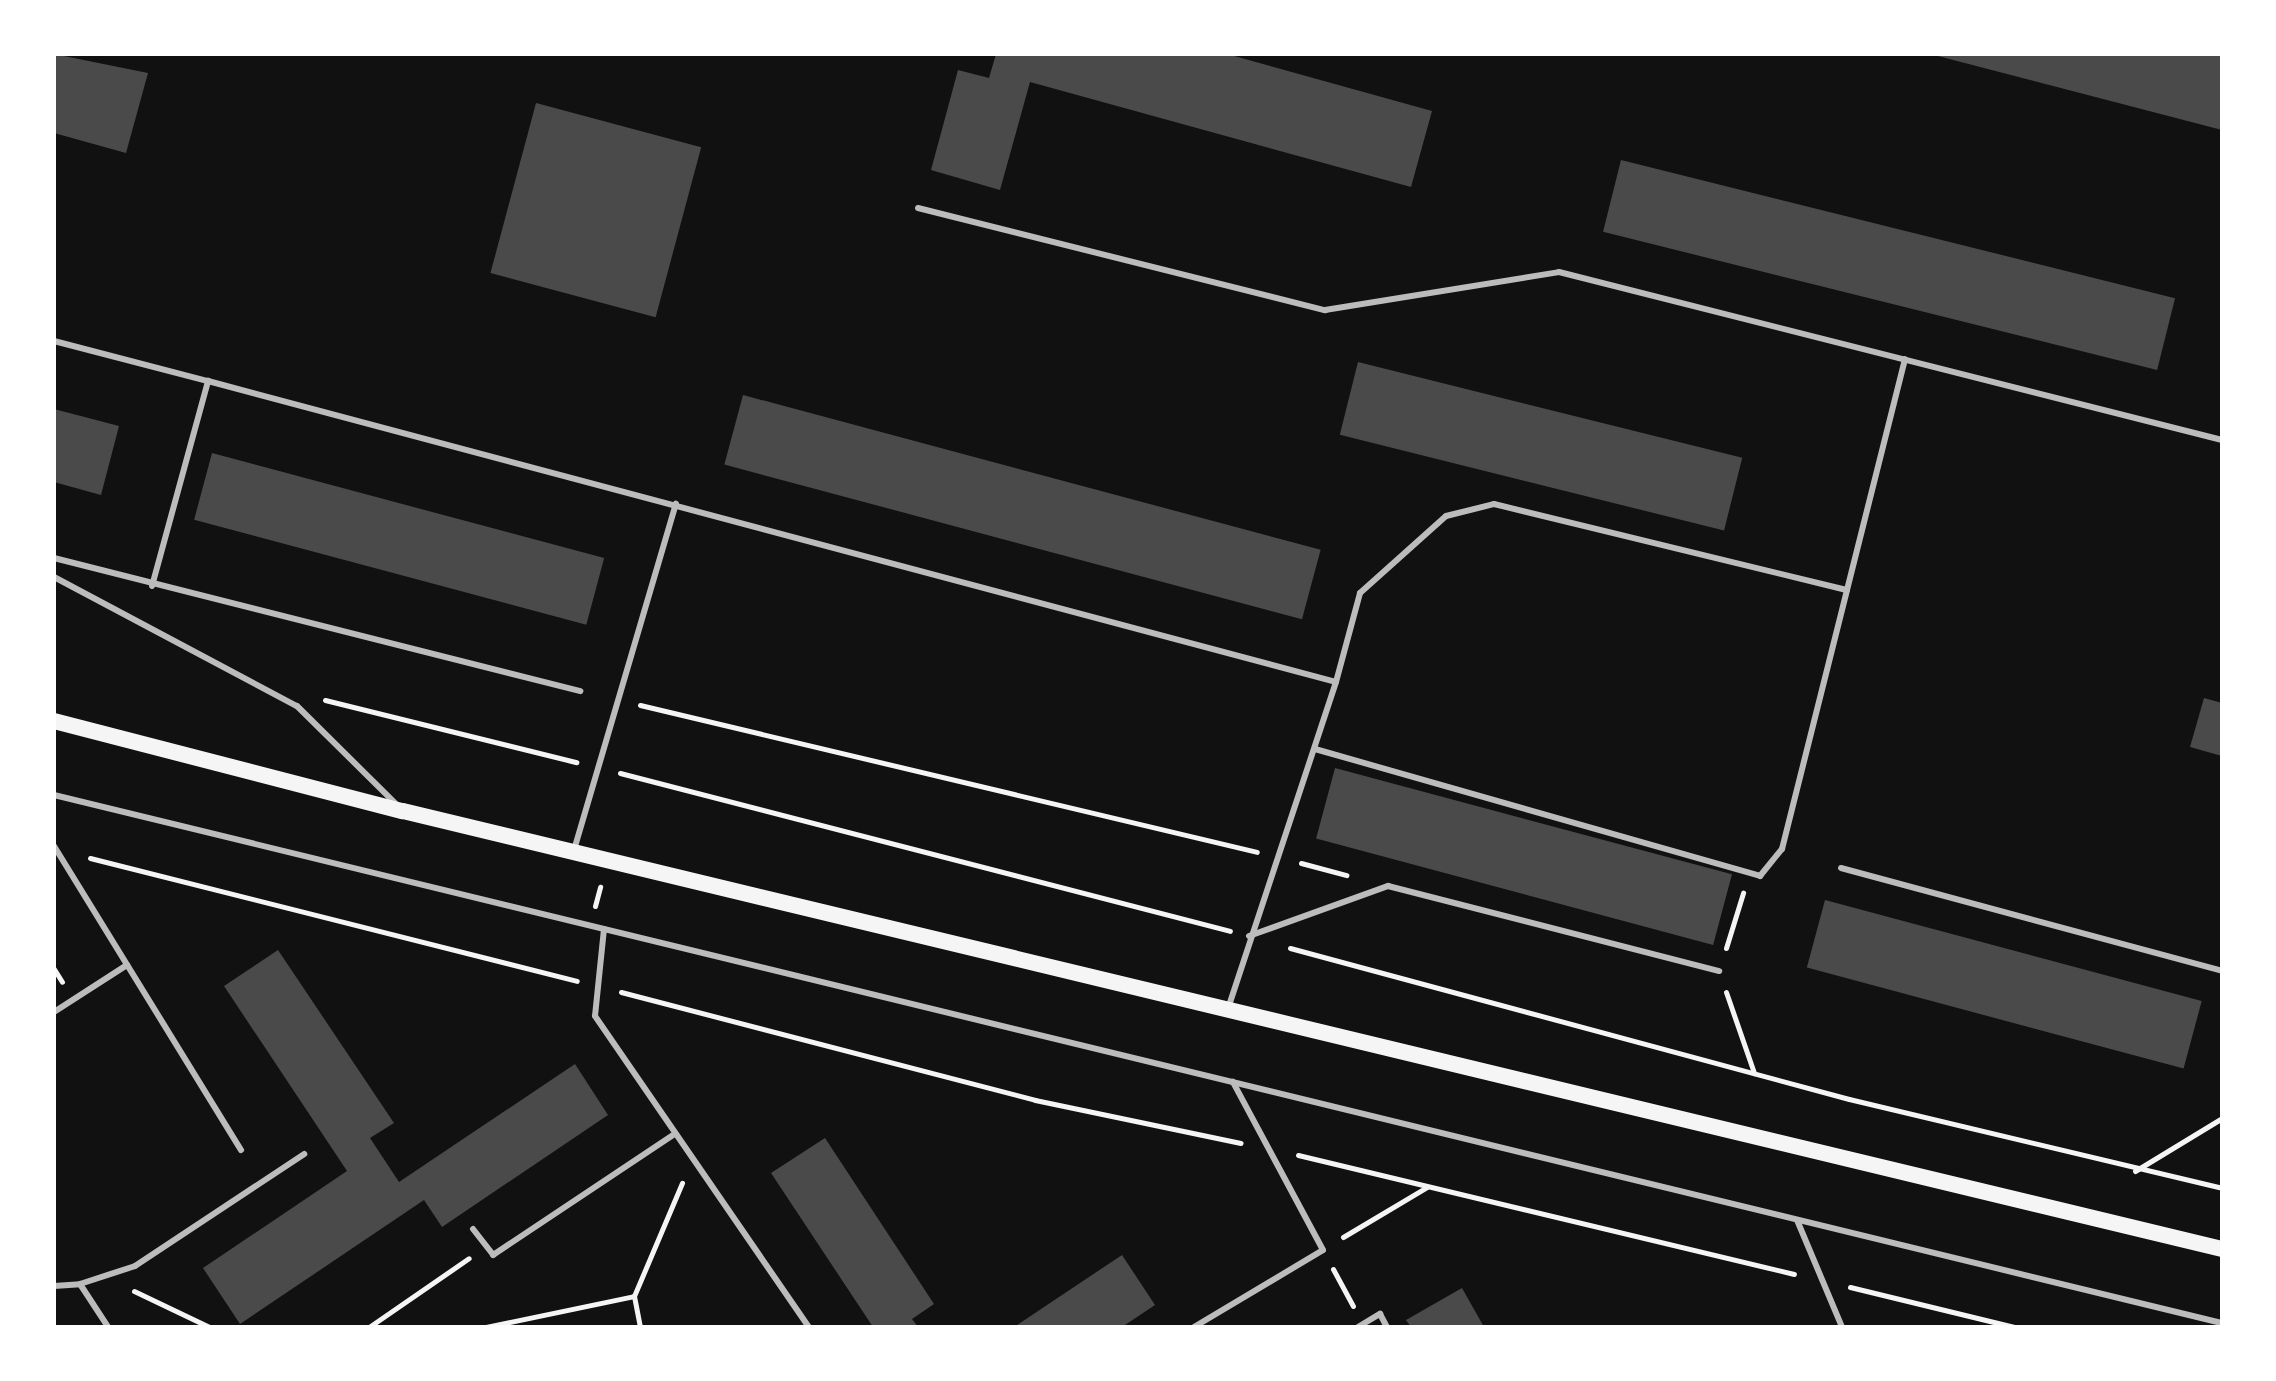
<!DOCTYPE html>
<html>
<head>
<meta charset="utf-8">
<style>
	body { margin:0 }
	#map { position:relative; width:2276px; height:1381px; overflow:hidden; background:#111; font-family:Inter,sans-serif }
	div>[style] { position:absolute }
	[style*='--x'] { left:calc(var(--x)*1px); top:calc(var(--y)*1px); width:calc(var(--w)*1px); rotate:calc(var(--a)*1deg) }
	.building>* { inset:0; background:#4a4a4a; transform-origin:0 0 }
	.path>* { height:5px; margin:-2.5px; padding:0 2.5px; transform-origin:2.5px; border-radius:2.5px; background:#f5f5f5 }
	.service>* { height:6px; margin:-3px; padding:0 3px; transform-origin:3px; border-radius:3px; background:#bcbcbc }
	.secondary>* { height:16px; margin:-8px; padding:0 8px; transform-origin:8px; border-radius:8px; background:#f5f5f5 }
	span { translate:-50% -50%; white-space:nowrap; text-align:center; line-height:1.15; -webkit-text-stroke:8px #fff; paint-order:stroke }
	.frame { position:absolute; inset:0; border:56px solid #fff; pointer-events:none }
</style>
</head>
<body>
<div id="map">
	<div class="building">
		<i style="clip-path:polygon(54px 54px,148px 73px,126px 153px,54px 133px)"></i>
		<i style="clip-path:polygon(996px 54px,1227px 54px,1432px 111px,1411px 187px,1030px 82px,1000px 190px,931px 170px,958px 70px,989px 78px)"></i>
		<i style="clip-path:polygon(1934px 54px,2222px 56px,2222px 130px,1934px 55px)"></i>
		<i style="left:536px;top:103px;width:171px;height:176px;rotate:15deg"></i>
		<i style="left:1621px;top:160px;width:571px;height:74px;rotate:14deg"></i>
		<i style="left:1358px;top:362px;width:396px;height:75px;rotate:14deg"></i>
		<i style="left:743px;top:395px;width:598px;height:72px;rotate:15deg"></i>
		<i style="clip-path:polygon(54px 409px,119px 426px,101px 495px,54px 482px)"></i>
		<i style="left:212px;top:453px;width:406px;height:69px;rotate:15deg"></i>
		<i style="clip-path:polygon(2204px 698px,2222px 703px,2222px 756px,2190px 747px)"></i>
		<i style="left:1335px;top:768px;width:411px;height:73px;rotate:15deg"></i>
		<i style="left:1825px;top:900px;width:390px;height:70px;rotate:15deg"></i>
		<i style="clip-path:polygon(278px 950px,394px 1123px,370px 1138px,399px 1182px,575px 1064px,608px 1115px,442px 1227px,424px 1200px,240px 1324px,203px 1268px,347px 1171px,224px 986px)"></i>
		<i style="clip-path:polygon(825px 1138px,934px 1304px,912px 1319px,918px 1327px,873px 1327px,771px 1173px)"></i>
		<i style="clip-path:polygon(1122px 1255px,1155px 1305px,1122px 1327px,1014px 1327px)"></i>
		<i style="clip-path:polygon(1462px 1288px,1484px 1327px,1411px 1327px,1406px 1320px)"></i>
	</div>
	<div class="path">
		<i style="--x:325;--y:700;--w:259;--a:13.9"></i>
		<i style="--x:640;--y:705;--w:634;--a:13.4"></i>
		<i style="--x:620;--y:773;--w:630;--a:14.52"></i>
		<i style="--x:90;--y:858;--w:502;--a:14.17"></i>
		<i style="--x:1301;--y:863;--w:47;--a:14.9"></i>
		<i style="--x:595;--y:906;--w:20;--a:-75"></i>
		<i style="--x:1290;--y:948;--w:579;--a:15.12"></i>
		<i style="--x:1849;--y:1099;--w:383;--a:13.4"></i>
		<i style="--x:1726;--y:948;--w:58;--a:-72.8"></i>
		<i style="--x:54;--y:969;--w:15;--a:58"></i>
		<i style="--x:621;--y:992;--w:428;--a:14.6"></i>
		<i style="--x:1035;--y:1100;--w:210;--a:11.8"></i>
		<i style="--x:1726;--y:992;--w:86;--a:70.9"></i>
		<i style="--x:1298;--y:1155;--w:510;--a:13.49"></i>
		<i style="--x:2135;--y:1171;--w:102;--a:-31.3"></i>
		<i style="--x:1343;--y:1237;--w:98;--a:-30.8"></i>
		<i style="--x:1333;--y:1269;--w:42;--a:61.6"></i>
		<i style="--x:1850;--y:1287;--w:169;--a:13.7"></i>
		<i style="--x:134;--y:1291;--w:83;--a:25.6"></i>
		<i style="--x:634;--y:1296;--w:123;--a:-67"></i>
		<i style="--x:287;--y:1327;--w:23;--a:0"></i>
		<i style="--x:369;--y:1327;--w:121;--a:-34.6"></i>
		<i style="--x:486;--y:1327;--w:151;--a:-11.8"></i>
		<i style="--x:634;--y:1296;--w:32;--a:79"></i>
	</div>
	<div class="service">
		<i style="--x:918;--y:208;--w:420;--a:14.1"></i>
		<i style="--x:1325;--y:310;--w:237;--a:-9.2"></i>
		<i style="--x:1559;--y:272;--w:684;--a:14.22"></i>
		<i style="--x:54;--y:341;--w:159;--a:14.6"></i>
		<i style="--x:54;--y:558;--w:543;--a:14.19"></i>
		<i style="--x:54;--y:577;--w:275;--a:28"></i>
		<i style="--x:297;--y:706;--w:138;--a:44.7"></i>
		<i style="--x:152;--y:586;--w:213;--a:-74.7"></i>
		<i style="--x:208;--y:381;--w:1167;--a:14.94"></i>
		<i style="--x:1336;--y:682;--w:341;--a:108.3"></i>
		<i style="--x:1336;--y:682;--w:92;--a:-74.9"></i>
		<i style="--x:1360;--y:593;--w:115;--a:-41.8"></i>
		<i style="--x:1446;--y:516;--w:49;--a:-14"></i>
		<i style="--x:1494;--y:504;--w:363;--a:13.7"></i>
		<i style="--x:1847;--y:590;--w:238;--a:-75.9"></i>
		<i style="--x:1315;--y:749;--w:463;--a:15.9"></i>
		<i style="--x:1760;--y:876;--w:35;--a:-51"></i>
		<i style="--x:1782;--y:849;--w:267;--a:-75.9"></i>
		<i style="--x:54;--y:795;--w:2231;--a:13.69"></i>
		<i style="--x:54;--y:846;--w:357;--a:58.4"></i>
		<i style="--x:574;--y:850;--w:361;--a:-73.6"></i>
		<i style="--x:1841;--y:868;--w:395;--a:15.1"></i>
		<i style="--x:604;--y:929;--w:87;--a:95.9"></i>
		<i style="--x:595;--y:1016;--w:378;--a:55.5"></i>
		<i style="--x:1249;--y:936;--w:148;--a:-19.8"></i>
		<i style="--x:1388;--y:886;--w:342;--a:14.4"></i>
		<i style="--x:54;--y:1012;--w:87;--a:-32.8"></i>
		<i style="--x:1797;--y:1220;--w:116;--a:67.2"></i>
		<i style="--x:473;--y:1229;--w:33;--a:52"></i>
		<i style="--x:493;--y:1255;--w:216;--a:-33.7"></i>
		<i style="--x:80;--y:1284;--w:58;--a:-18.1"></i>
		<i style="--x:135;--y:1266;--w:203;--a:-33.5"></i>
		<i style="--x:54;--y:1286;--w:26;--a:-4"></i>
		<i style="--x:80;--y:1284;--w:51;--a:56.9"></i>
		<i style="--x:1194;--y:1327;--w:150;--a:-30.8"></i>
		<i style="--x:1323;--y:1250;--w:191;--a:-118.2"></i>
		<i style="--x:1358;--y:1327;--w:26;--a:-31"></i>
		<i style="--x:1380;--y:1314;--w:15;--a:62"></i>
	</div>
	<div class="secondary">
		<i style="--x:54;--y:721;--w:360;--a:14.5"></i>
		<i style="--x:403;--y:811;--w:1871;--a:13.54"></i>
	</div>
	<div class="frame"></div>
</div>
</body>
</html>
